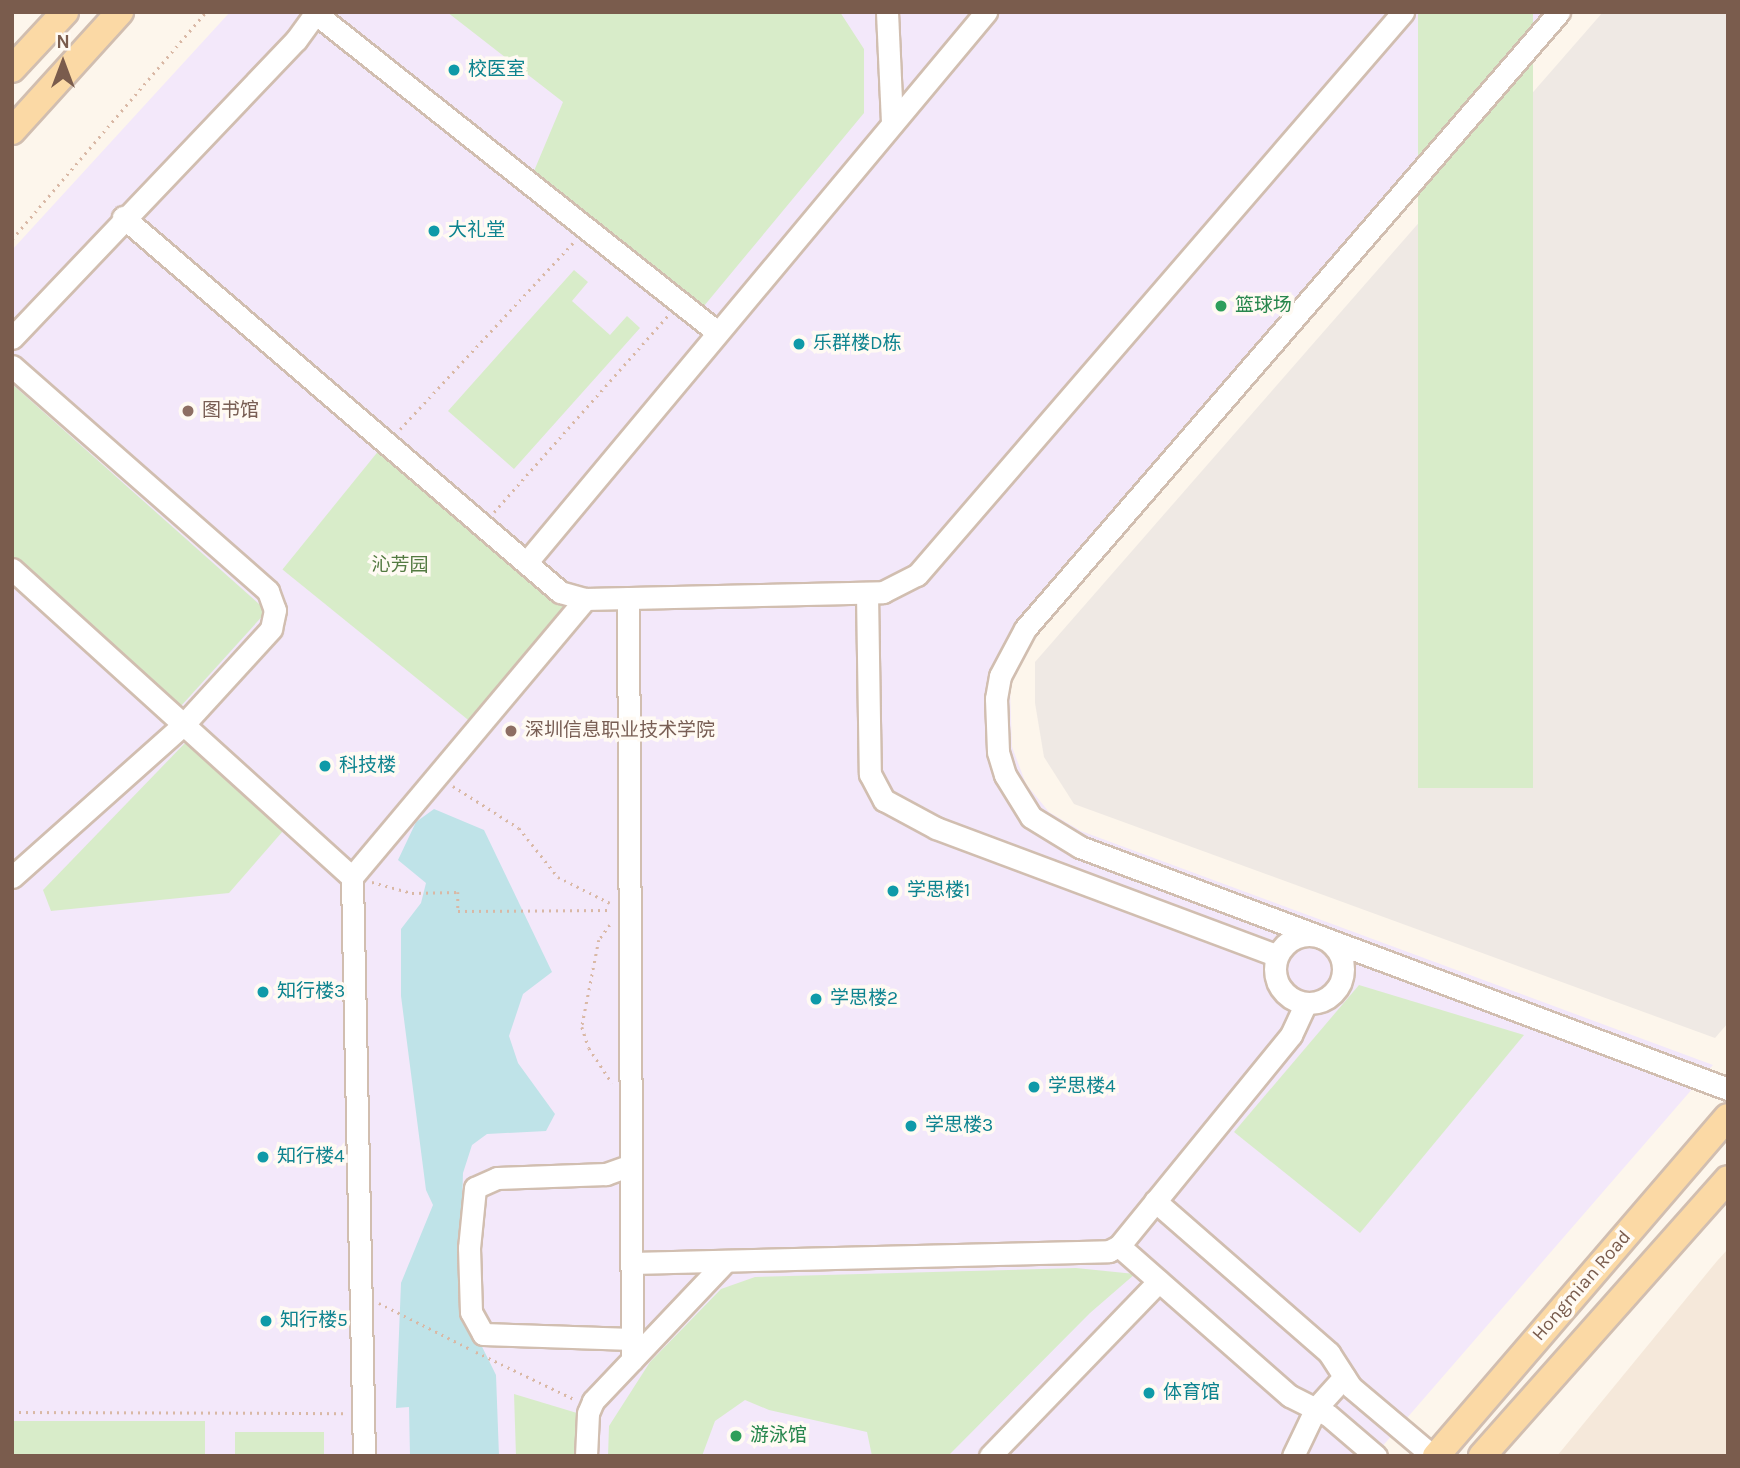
<!DOCTYPE html>
<html>
<head>
<meta charset="utf-8">
<style>
	body { margin:0 }
	#map { position:relative; width:1740px; height:1468px; overflow:hidden; background:#fdf6ec; font-family:Karla,"Noto Sans SC",sans-serif }
	div>[style] { position:absolute }
	[style*='--x'] { left:calc(var(--x)*1px); top:calc(var(--y)*1px); width:calc(var(--w)*1px); rotate:calc(var(--a)*1deg) }
	.residential>* { inset:0; background:#f5e8da }
	.industrial>* { inset:0; background:#efe9e4 }
	.education>* { inset:0; background:#f3e8fa }
	.green>* { inset:0; background:#d8ecc9; transform-origin:0 0 }
	.water>* { inset:0; background:#bfe3e8 }
	.path>* { height:2.5px; margin-top:-1.25px; transform-origin:0; background:repeating-linear-gradient(90deg,#d9b8a5 0 2px,transparent 0 7px) }
	.roads { filter:drop-shadow(2px 0 #d1beb0) drop-shadow(-2px 0 #d1beb0) drop-shadow(0 2px #d1beb0) drop-shadow(0 -2px #d1beb0) }
	.minor>* { height:21px; margin:-10.5px; padding:0 10.5px; transform-origin:10.5px; border-radius:10.5px; background:#fff }
	.minor>.ring { margin:-10.5px; padding:0; box-sizing:content-box; background:none; border:21px solid #fff; border-radius:50% }
	.major>* { height:26px; margin:-13px; padding:0 13px; transform-origin:13px; border-radius:13px; background:#fbd9a5 }
	.dots>* { width:19px; height:19px; translate:-50% -50%; box-sizing:border-box; border:4px solid #fffaf3; border-radius:50% }
	span { translate:-50% -50%; white-space:nowrap; text-align:center; line-height:1.15; -webkit-text-stroke:7px #fffaf3; paint-order:stroke }
	.culture-label { font-size:19px; color:#0d838f }
	.left { translate:0 -50%; text-align:left }
	.leisure-label { font-size:19px; color:#27864d }
	.education-label { font-size:19px; color:#785e54 }
	.park-label { font-size:19px; color:#537a41 }
	.street-label { font-size:19px; color:#7a5c4d }
	.frame { position:absolute; inset:0; border:14px solid #7a5c4d; pointer-events:none }
	.north { position:absolute; left:28px; top:28px; width:70px; height:70px; -webkit-text-stroke:5px #fffaf3; paint-order:stroke; rotate:0deg; font-size:19px; font-weight:700; line-height:28px; text-align:center; color:#7a5c4d }
	.north::after { content:''; display:block; margin:auto; width:24px; height:32px; background:#7a5c4d; clip-path:polygon(50% 0,100% 100%,50% 72%,0 100%) }
</style>
</head>
<body>
<div id="map">
	<div class="residential">
		<i style="clip-path:polygon(1728px 1249px,1728px 1456px,1557px 1456px,1717px 1261px)"></i>
	</div>
	<div class="industrial">
		<i style="clip-path:polygon(1603px 12px,1728px 12px,1728px 1023px,1715px 1038px,1074px 804px,1044px 757px,1035px 703px,1035px 662px)"></i>
	</div>
	<div class="education">
		<i style="clip-path:polygon(230px 12px,1563px 12px,1035px 633px,1019px 657px,1010px 688px,1012px 747px,1026px 784px,1049px 812px,1081px 831px,1713px 1065px,1374px 1456px,12px 1456px,12px 250px)"></i>
	</div>
	<div class="green">
		<i style="clip-path:polygon(447px 12px,840px 12px,864px 49px,864px 113px,704px 306px,534px 171px,563px 102px)"></i>
		<i style="left:1418px;top:12px;width:115px;height:776px"></i>
		<i style="clip-path:polygon(574px 270px,588px 282px,572px 301px,610px 335px,627px 316px,640px 328px,514px 469px,448px 411px)"></i>
		<i style="clip-path:polygon(12px 384px,267px 611px,181px 706px,12px 555px)"></i>
		<i style="left:380px;top:449px;width:249px;height:155px;rotate:39deg"></i>
		<i style="clip-path:polygon(185px 743px,283px 831px,229px 893px,51px 911px,43px 890px)"></i>
		<i style="clip-path:polygon(1359px 985px,1524px 1035px,1360px 1233px,1234px 1132px)"></i>
		<i style="clip-path:polygon(1076px 1268px,1135px 1274px,1090px 1313px,948px 1456px,872px 1456px,867px 1432px,769px 1410px,745px 1400px,715px 1421px,702px 1456px,608px 1456px,609px 1426px,650px 1362px,721px 1289px,755px 1277px)"></i>
		<i style="clip-path:polygon(514px 1394px,577px 1413px,577px 1456px,516px 1456px)"></i>
		<i style="left:205px;top:1421px;width:35px;height:193px;rotate:90deg"></i>
		<i style="left:324px;top:1432px;width:24px;height:89px;rotate:90deg"></i>
	</div>
	<div class="water">
		<i style="clip-path:polygon(434px 809px,484px 830px,552px 972px,523px 994px,509px 1036px,518px 1063px,555px 1114px,546px 1131px,487px 1134px,472px 1145px,463px 1173px,459px 1300px,496px 1375px,499px 1456px,410px 1456px,409px 1407px,396px 1408px,401px 1283px,433px 1205px,426px 1190px,401px 996px,401px 929px,421px 903px,426px 883px,398px 860px,416px 822px)"></i>
	</div>
	<div class="path">
		<i style="--x:12;--y:239;--w:299;--a:-49.5"></i>
		<i style="--x:400;--y:429;--w:255;--a:-47.1"></i>
		<i style="--x:494;--y:512;--w:263;--a:-48.5"></i>
		<i style="--x:453;--y:786;--w:78;--a:32.5"></i>
		<i style="--x:519;--y:828;--w:63;--a:51.5"></i>
		<i style="--x:558;--y:877;--w:58;--a:26.6"></i>
		<i style="--x:372;--y:882;--w:41;--a:15.4"></i>
		<i style="--x:412;--y:893;--w:46;--a:-1.2"></i>
		<i style="--x:458;--y:892;--w:19;--a:90"></i>
		<i style="--x:458;--y:911;--w:153;--a:-0.4"></i>
		<i style="--x:610;--y:925;--w:19;--a:126"></i>
		<i style="--x:599;--y:940;--w:89;--a:101.1"></i>
		<i style="--x:582;--y:1027;--w:22;--a:72"></i>
		<i style="--x:589;--y:1048;--w:42;--a:56.7"></i>
		<i style="--x:379;--y:1303;--w:102;--a:26.8"></i>
		<i style="--x:476;--y:1352;--w:109;--a:25.6"></i>
		<i style="--x:12;--y:1412;--w:333;--a:0.2"></i>
	</div>
	<div class="roads">
		<div class="minor">
			<i style="--x:887;--y:12;--w:111;--a:87.4"></i>
			<i style="--x:1559;--y:12;--w:816;--a:130.88"></i>
			<i style="--x:1025;--y:629;--w:53;--a:118"></i>
			<i style="--x:1000;--y:676;--w:23;--a:100"></i>
			<i style="--x:996;--y:699;--w:53;--a:87.8"></i>
			<i style="--x:998;--y:752;--w:24;--a:73"></i>
			<i style="--x:1005;--y:775;--w:49;--a:58.2"></i>
			<i style="--x:1031;--y:817;--w:57;--a:31.5"></i>
			<i style="--x:1080;--y:847;--w:692;--a:20.48"></i>
			<i style="--x:315;--y:13;--w:513;--a:38.43"></i>
			<i style="--x:123;--y:217;--w:576;--a:40.63"></i>
			<i style="--x:560;--y:592;--w:26;--a:16"></i>
			<i style="--x:585;--y:599;--w:298;--a:-1.3"></i>
			<i style="--x:883;--y:592;--w:38;--a:-27"></i>
			<i style="--x:917;--y:575;--w:744;--a:-49.2"></i>
			<i style="--x:12;--y:338;--w:412;--a:-46.4"></i>
			<i style="--x:296;--y:40;--w:34;--a:-54"></i>
			<i style="--x:12;--y:366;--w:341;--a:41.3"></i>
			<i style="--x:268;--y:591;--w:20;--a:70"></i>
			<i style="--x:275;--y:610;--w:19;--a:102"></i>
			<i style="--x:271;--y:629;--w:129;--a:132.5"></i>
			<i style="--x:184;--y:724;--w:230;--a:138.3"></i>
			<i style="--x:526;--y:563;--w:718;--a:-50.14"></i>
			<i style="--x:12;--y:569;--w:459;--a:42.2"></i>
			<i style="--x:867;--y:593;--w:181;--a:89.1"></i>
			<i style="--x:870;--y:774;--w:30;--a:62"></i>
			<i style="--x:884;--y:800;--w:59;--a:28.3"></i>
			<i style="--x:936;--y:828;--w:363;--a:20.5"></i>
			<i style="--x:628;--y:598;--w:762;--a:89.7"></i>
			<i class="ring" style="left:1275px;top:935px;width:47px;height:47px"></i>
			<i style="--x:631;--y:1165;--w:27;--a:160"></i>
			<i style="--x:606;--y:1174;--w:109;--a:177.9"></i>
			<i style="--x:497;--y:1178;--w:24;--a:156"></i>
			<i style="--x:475;--y:1188;--w:60;--a:95.7"></i>
			<i style="--x:469;--y:1248;--w:64;--a:88.2"></i>
			<i style="--x:471;--y:1312;--w:25;--a:61"></i>
			<i style="--x:483;--y:1334;--w:149;--a:1.9"></i>
			<i style="--x:1155;--y:1201;--w:231;--a:41.1"></i>
			<i style="--x:1329;--y:1353;--w:40;--a:57.1"></i>
			<i style="--x:1351;--y:1387;--w:107;--a:40.1"></i>
			<i style="--x:1119;--y:1246;--w:227;--a:41.3"></i>
			<i style="--x:1290;--y:1396;--w:42;--a:26.6"></i>
			<i style="--x:1328;--y:1415;--w:63;--a:40.5"></i>
			<i style="--x:632;--y:1263;--w:477;--a:-1.4"></i>
			<i style="--x:1109;--y:1251;--w:11;--a:-27"></i>
			<i style="--x:1119;--y:1246;--w:272;--a:-50.8"></i>
			<i style="--x:1291;--y:1035;--w:35;--a:-65"></i>
			<i style="--x:364;--y:1456;--w:579;--a:-91.19"></i>
			<i style="--x:352;--y:877;--w:363;--a:-50"></i>
			<i style="--x:586;--y:1456;--w:43;--a:-87.3"></i>
			<i style="--x:588;--y:1413;--w:13;--a:-67"></i>
			<i style="--x:593;--y:1401;--w:192;--a:-46.5"></i>
			<i style="--x:990;--y:1456;--w:243;--a:-46"></i>
			<i style="--x:1293;--y:1456;--w:53;--a:-64.4"></i>
			<i style="--x:1316;--y:1408;--w:42;--a:-47.9"></i>
		</div>
		<div class="major">
			<i style="--x:12;--y:69;--w:78;--a:-47.1"></i>
			<i style="--x:12;--y:131;--w:161;--a:-47.8"></i>
			<i style="--x:1436;--y:1456;--w:447;--a:-49.3"></i>
			<i style="--x:1482;--y:1456;--w:370;--a:-48.4"></i>
		</div>
	</div>
	<div class="dots">
		<i style="left:454px;top:70px;background:#0f9aa8"></i>
		<i style="left:434px;top:231px;background:#0f9aa8"></i>
		<i style="left:1221px;top:306px;background:#2e9e5b"></i>
		<i style="left:799px;top:344px;background:#0f9aa8"></i>
		<i style="left:188px;top:411px;background:#8d6e63"></i>
		<i style="left:511px;top:731px;background:#8d6e63"></i>
		<i style="left:325px;top:766px;background:#0f9aa8"></i>
		<i style="left:893px;top:891px;background:#0f9aa8"></i>
		<i style="left:263px;top:992px;background:#0f9aa8"></i>
		<i style="left:816px;top:999px;background:#0f9aa8"></i>
		<i style="left:1034px;top:1087px;background:#0f9aa8"></i>
		<i style="left:911px;top:1126px;background:#0f9aa8"></i>
		<i style="left:263px;top:1157px;background:#0f9aa8"></i>
		<i style="left:266px;top:1321px;background:#0f9aa8"></i>
		<i style="left:1149px;top:1393px;background:#0f9aa8"></i>
		<i style="left:736px;top:1436px;background:#2e9e5b"></i>
	</div>
	<div class="culture-label">
		<span class="left" style="left:468px;top:70px">校医室</span>
		<span class="left" style="left:448px;top:231px">大礼堂</span>
		<span class="left" style="left:813px;top:344px">乐群楼D栋</span>
		<span class="left" style="left:339px;top:766px">科技楼</span>
		<span class="left" style="left:907px;top:891px">学思楼1</span>
		<span class="left" style="left:277px;top:992px">知行楼3</span>
		<span class="left" style="left:830px;top:999px">学思楼2</span>
		<span class="left" style="left:1048px;top:1087px">学思楼4</span>
		<span class="left" style="left:925px;top:1126px">学思楼3</span>
		<span class="left" style="left:277px;top:1157px">知行楼4</span>
		<span class="left" style="left:280px;top:1321px">知行楼5</span>
		<span class="left" style="left:1163px;top:1393px">体育馆</span>
	</div>
	<div class="leisure-label">
		<span class="left" style="left:1235px;top:306px">篮球场</span>
		<span class="left" style="left:750px;top:1436px">游泳馆</span>
	</div>
	<div class="education-label">
		<span class="left" style="left:202px;top:411px">图书馆</span>
		<span class="left" style="left:525px;top:731px">深圳信息职业技术学院</span>
	</div>
	<div class="park-label">
		<span style="left:400px;top:566px">沁芳园</span>
	</div>
	<div class="street-label">
		<span style="left:1582px;top:1286px;rotate:-49deg">Hongmian Road</span>
	</div>
	<div class="frame"></div>
	<div class="north">N</div>
</div>
</body>
</html>
